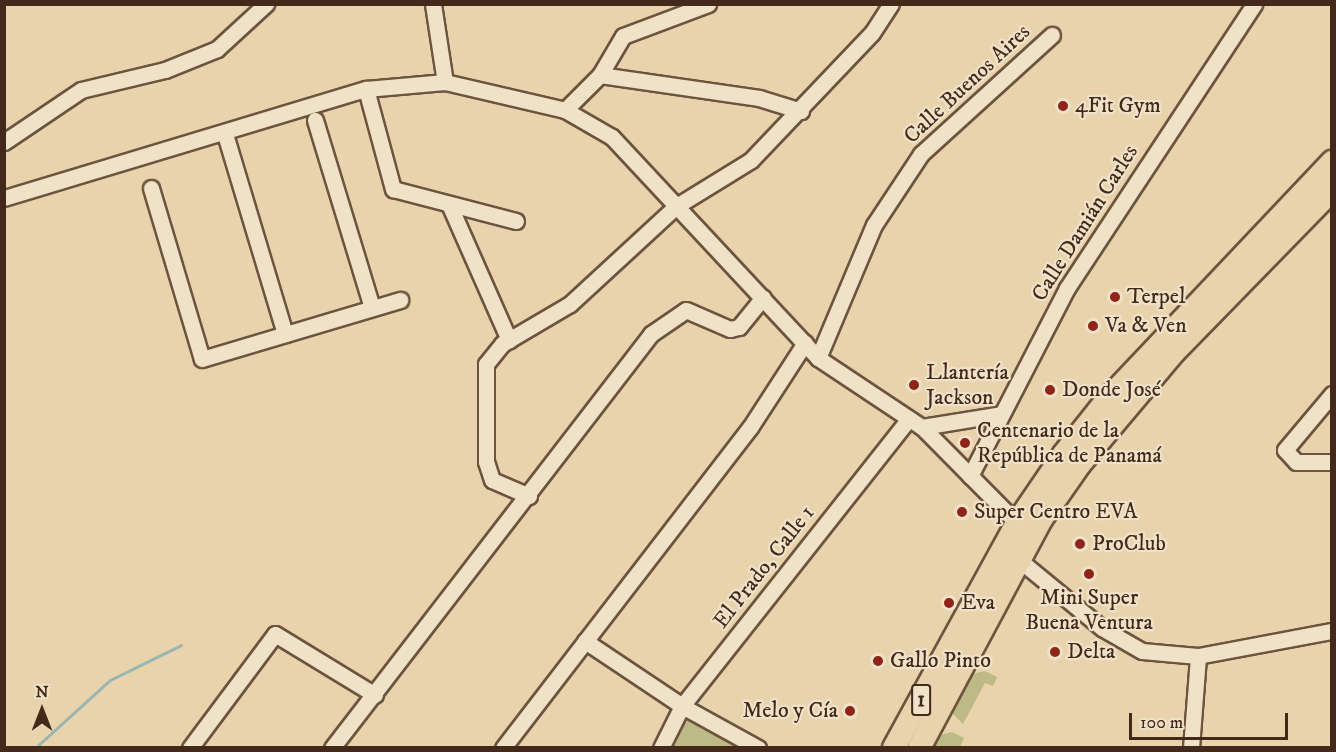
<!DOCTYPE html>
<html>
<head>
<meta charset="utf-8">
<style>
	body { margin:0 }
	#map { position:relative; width:1336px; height:752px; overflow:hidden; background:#e8d3ac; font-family:"IM FELL DW Pica",serif }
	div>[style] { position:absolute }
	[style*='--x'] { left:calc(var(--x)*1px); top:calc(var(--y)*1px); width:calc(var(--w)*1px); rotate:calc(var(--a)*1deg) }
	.green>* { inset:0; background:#bdba85 }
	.stream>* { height:3px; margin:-1.5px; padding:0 1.5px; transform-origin:1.5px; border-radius:1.5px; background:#9ab6b3 }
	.roads { filter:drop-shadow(2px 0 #6c543e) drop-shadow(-2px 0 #6c543e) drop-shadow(0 2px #6c543e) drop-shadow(0 -2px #6c543e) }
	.minor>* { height:15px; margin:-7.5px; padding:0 7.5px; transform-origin:7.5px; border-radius:7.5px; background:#f0e2c9 }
	.highway>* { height:22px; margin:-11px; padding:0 11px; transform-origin:11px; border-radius:11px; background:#e8d3ac }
	.dots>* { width:16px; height:16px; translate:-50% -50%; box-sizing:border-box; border:3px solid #f0e2c9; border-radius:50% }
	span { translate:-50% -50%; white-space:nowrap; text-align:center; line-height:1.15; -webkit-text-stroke:4.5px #f0e2c9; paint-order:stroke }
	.shield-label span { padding:2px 4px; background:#f0e2c9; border:2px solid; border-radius:4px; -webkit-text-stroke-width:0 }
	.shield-label { font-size:21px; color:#43291a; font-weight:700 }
	.street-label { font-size:22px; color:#43291a }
	.poi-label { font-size:22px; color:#43291a }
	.left { translate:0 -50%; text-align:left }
	.right { translate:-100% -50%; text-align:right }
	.frame { position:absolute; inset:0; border:6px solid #43291a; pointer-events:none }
	.north { position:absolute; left:12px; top:680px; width:60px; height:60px; -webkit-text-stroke:4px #f0e2c9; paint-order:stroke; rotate:0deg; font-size:16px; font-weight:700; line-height:24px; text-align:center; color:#43291a }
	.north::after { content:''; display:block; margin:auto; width:21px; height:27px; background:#43291a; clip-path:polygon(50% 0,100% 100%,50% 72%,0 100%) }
	.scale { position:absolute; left:1129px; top:713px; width:159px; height:27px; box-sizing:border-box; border:3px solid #43291a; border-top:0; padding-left:8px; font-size:18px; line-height:21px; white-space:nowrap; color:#43291a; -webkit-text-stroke:4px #f0e2c9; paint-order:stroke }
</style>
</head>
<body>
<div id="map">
	<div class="green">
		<i style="clip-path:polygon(985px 671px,997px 677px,993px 686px,985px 683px,963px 724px,953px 714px,954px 697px,964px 676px)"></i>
		<i style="clip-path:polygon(688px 720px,736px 747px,668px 748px)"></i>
		<i style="clip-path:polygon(952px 732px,964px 738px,960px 747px,927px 748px,932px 737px)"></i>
	</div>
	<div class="stream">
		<i style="--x:35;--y:748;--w:101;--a:-42.2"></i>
		<i style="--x:110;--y:680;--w:79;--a:-26.2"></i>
	</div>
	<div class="roads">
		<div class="minor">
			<i style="--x:433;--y:4;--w:79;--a:81.3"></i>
			<i style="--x:600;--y:75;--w:161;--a:8.2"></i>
			<i style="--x:759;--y:98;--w:44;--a:17.2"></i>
			<i style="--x:366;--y:89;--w:104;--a:74.9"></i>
			<i style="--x:393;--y:189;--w:127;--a:14.6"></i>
			<i style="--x:565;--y:110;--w:49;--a:-45"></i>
			<i style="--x:600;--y:75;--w:45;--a:-59.5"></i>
			<i style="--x:623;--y:36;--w:91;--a:-20.6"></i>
			<i style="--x:315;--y:120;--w:196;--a:73.1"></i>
			<i style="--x:225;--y:134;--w:209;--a:73.3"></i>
			<i style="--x:4;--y:142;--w:93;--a:-34"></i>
			<i style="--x:81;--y:90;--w:86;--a:-13.4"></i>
			<i style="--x:165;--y:70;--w:56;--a:-22"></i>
			<i style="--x:217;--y:49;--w:67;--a:-42.6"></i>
			<i style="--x:151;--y:188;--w:178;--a:73.4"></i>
			<i style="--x:202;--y:359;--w:207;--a:-16.6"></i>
			<i style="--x:4;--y:198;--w:378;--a:-16.8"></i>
			<i style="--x:366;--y:89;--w:79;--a:-5.1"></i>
			<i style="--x:445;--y:82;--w:123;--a:13.1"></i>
			<i style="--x:565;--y:110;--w:54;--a:29.9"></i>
			<i style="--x:612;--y:137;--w:302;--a:47"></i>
			<i style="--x:818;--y:358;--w:125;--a:33.6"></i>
			<i style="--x:922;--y:427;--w:135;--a:45.3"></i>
			<i style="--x:449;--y:204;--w:149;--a:66.2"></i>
			<i style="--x:818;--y:358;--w:144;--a:-67.2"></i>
			<i style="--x:874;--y:225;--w:85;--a:-56.5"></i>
			<i style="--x:921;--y:154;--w:177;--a:-42.3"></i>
			<i style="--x:1332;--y:394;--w:73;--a:130"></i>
			<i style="--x:1285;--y:450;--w:16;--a:47"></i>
			<i style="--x:1296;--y:462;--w:36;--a:0"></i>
			<i style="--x:922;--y:427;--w:80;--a:-9.3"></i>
			<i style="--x:970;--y:476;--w:212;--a:-62.7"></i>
			<i style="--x:1067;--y:288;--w:340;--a:-56.6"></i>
			<i style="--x:529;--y:496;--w:40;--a:-156.6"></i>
			<i style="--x:492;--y:480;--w:19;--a:-108"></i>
			<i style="--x:486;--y:462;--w:98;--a:-90"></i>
			<i style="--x:486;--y:364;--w:26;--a:-51"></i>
			<i style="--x:502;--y:344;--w:79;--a:-30.5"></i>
			<i style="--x:570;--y:304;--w:143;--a:-42.7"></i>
			<i style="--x:675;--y:207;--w:89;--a:-31.7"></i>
			<i style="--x:751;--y:160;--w:175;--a:-46.4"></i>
			<i style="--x:872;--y:33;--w:35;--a:-57"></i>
			<i style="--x:1018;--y:559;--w:109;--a:39.4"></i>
			<i style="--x:1102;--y:628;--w:46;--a:29.9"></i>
			<i style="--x:1142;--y:651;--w:56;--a:5.1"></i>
			<i style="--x:1198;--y:656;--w:136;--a:-10.6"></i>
			<i style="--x:585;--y:641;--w:117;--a:33.8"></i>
			<i style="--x:682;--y:706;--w:87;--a:28.9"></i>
			<i style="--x:190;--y:748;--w:142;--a:-53.3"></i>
			<i style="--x:275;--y:634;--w:117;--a:31.4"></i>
			<i style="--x:332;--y:748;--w:523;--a:-52.38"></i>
			<i style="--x:651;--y:334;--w:42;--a:-34.4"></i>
			<i style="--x:686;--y:310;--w:48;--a:23.4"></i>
			<i style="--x:730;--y:329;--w:9;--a:-13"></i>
			<i style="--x:739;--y:327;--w:38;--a:-51"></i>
			<i style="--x:503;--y:748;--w:406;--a:-52.4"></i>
			<i style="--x:751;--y:426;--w:99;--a:-57"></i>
			<i style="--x:661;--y:748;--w:47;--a:-63.4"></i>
			<i style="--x:682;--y:706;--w:366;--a:-51.7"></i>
			<i style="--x:1191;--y:748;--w:92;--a:-85.6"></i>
		</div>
		<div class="highway">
			<i style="--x:894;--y:748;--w:256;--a:-61.3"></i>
			<i style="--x:1017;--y:523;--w:83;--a:-55.7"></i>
			<i style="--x:1064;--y:454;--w:69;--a:-51.5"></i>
			<i style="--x:1107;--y:400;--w:328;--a:-46.6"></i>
			<i style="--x:919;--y:748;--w:257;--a:-61.9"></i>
			<i style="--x:1040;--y:521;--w:68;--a:-55.1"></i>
			<i style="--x:1079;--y:465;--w:146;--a:-50"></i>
			<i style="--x:1173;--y:353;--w:228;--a:-45.7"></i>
		</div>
	</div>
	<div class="dots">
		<i style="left:1063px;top:106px;background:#8f2418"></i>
		<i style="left:1115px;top:297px;background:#8f2418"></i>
		<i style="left:1093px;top:326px;background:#8f2418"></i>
		<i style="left:914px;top:385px;background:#8f2418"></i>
		<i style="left:1050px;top:390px;background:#8f2418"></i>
		<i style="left:965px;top:443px;background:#8f2418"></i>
		<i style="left:962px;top:512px;background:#8f2418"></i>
		<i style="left:1080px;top:544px;background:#8f2418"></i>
		<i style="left:1089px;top:574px;background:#8f2418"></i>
		<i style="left:949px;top:603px;background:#8f2418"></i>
		<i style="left:1055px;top:652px;background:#8f2418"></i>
		<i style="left:878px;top:661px;background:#8f2418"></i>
		<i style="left:850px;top:711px;background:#8f2418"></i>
	</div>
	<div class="shield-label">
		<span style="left:921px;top:700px">1</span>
	</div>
	<div class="street-label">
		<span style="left:967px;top:84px;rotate:-43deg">Calle Buenos Aires</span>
		<span style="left:1085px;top:223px;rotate:-58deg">Calle Damián Carles</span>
		<span style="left:764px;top:567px;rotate:-52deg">El Prado, Calle 1</span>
	</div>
	<div class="poi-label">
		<span class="left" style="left:1075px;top:106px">4Fit Gym</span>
		<span class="left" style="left:1127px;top:297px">Terpel</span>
		<span class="left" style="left:1105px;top:326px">Va &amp; Ven</span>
		<span class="left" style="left:926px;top:385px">Llantería<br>Jackson</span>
		<span class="left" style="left:1062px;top:390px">Donde José</span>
		<span class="left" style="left:977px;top:443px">Centenario de la<br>República de Panamá</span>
		<span class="left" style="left:974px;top:512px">Super Centro EVA</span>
		<span class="left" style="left:1092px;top:544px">ProClub</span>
		<span style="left:1089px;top:610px">Mini Super<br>Buena Ventura</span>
		<span class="left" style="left:961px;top:603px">Eva</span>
		<span class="left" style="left:1067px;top:652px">Delta</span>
		<span class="left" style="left:890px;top:661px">Gallo Pinto</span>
		<span class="right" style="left:838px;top:711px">Melo y Cía</span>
	</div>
	<div class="frame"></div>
	<div class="north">N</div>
	<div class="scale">100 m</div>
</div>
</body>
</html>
